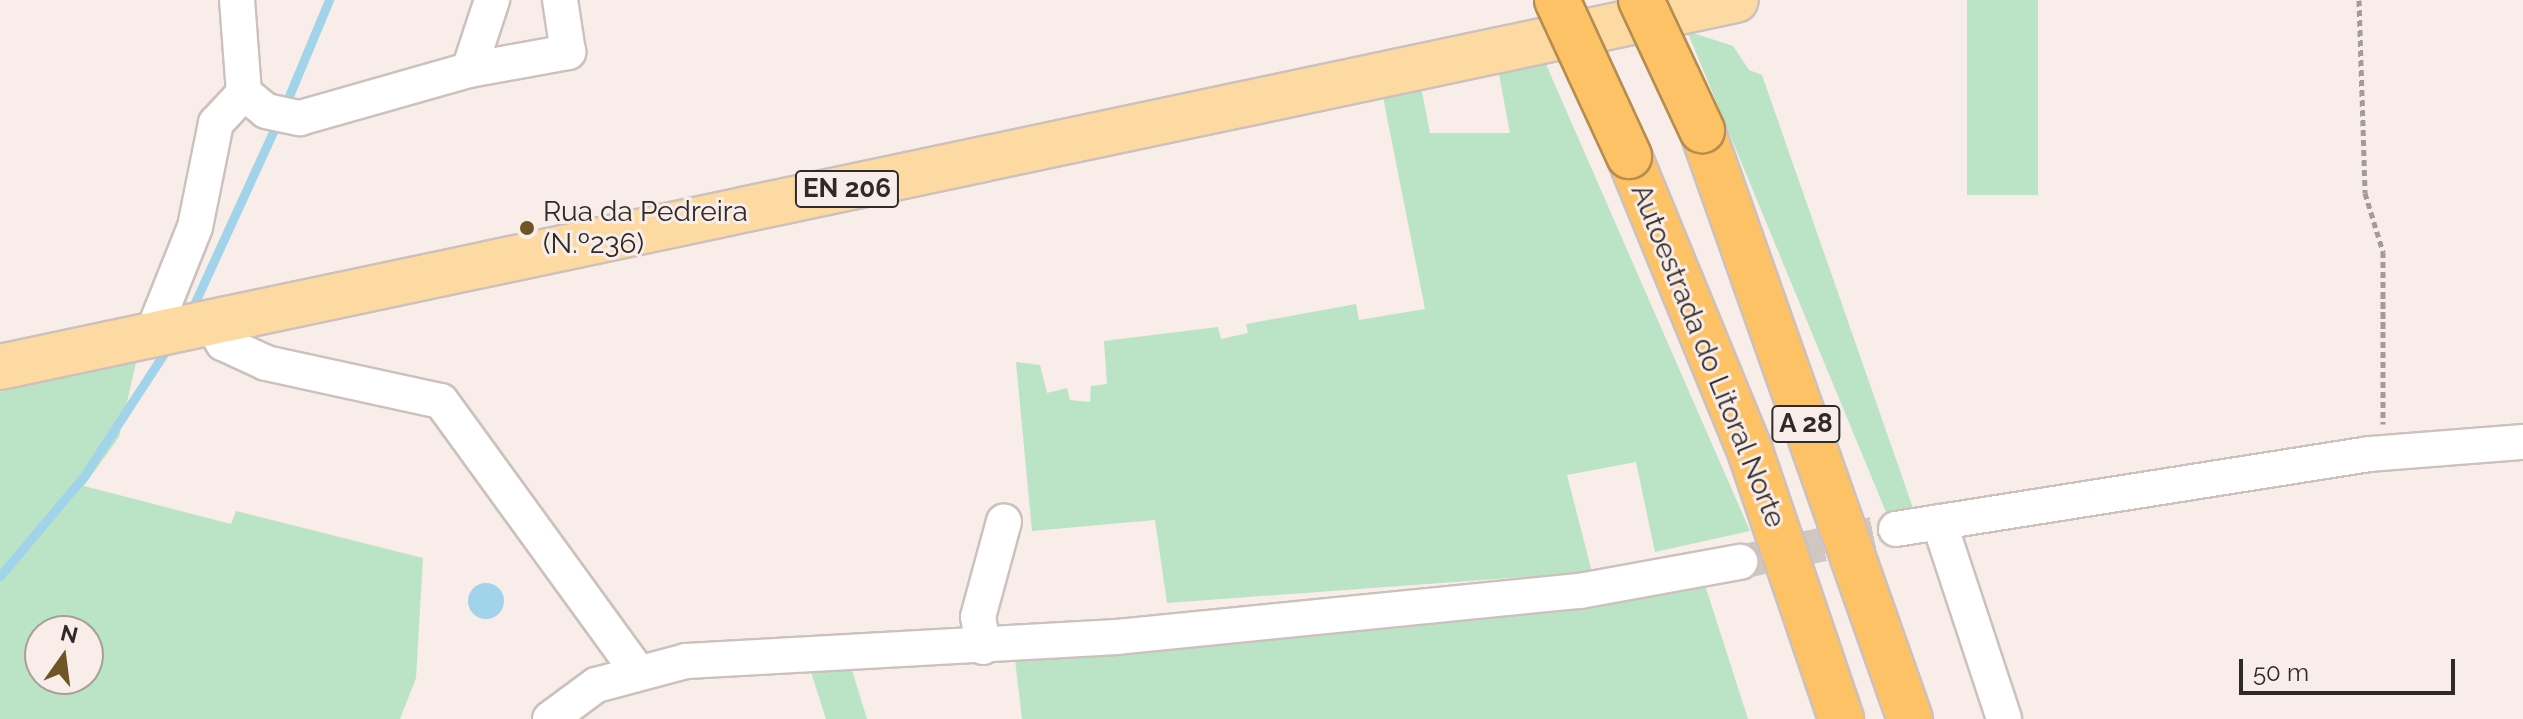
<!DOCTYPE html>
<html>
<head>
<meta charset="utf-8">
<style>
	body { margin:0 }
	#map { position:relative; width:2523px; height:719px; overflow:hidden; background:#f8ede8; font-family:Raleway,sans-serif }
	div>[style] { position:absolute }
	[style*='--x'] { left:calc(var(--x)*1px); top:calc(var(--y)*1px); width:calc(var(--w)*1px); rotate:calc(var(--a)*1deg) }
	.green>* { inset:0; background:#bbe3c6; transform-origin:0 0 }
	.water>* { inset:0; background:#a1d3ea }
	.round { border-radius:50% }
	.stream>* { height:9px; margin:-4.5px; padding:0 4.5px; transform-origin:4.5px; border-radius:4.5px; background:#a1d3ea }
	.minor-tunnel>* { height:34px; margin-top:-17px; transform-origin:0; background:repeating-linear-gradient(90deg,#d0c6c2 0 34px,transparent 0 51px) }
	.path>* { height:5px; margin-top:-2.5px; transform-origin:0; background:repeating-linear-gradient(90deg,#a39b97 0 6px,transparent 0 10px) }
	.roads { filter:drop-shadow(2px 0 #ccc1bd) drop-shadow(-2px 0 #ccc1bd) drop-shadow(0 2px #ccc1bd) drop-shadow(0 -2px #ccc1bd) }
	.minor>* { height:34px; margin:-17px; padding:0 17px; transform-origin:17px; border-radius:17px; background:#fff }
	.primary>* { height:44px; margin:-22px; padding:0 22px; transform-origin:22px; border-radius:22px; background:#fedaa3 }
	.motorway>* { height:44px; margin:-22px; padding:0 22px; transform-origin:22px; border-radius:22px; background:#fec266 }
	.bridges { filter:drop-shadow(2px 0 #b58d50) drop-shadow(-2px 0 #b58d50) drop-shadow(0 2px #b58d50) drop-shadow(0 -2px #b58d50) }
	.motorway-bridge>* { height:44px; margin:-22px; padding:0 22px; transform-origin:22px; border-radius:22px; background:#fec266 }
	.dots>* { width:22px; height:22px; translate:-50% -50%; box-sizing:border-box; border:4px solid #f8ede8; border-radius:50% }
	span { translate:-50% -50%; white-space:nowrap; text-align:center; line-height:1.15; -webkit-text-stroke:6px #f8ede8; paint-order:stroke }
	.shield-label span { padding:2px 6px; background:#f8ede8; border:2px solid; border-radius:6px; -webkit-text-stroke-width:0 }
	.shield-label { font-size:26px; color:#2e2a28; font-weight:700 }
	.poi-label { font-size:28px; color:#2e2a28 }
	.left { translate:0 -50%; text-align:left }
	.street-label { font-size:28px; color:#2e2a28 }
	.north { position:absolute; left:24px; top:615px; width:80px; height:80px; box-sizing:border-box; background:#f8ede8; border:2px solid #a79f9b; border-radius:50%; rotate:14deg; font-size:22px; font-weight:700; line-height:32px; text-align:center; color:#2e2a28 }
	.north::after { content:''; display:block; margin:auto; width:28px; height:36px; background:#6e5526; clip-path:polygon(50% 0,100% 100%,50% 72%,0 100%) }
	.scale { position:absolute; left:2239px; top:659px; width:216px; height:36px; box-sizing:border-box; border:4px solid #2e2a28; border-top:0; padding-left:10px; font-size:24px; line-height:28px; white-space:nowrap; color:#2e2a28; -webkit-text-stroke:6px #f8ede8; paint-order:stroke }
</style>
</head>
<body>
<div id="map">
	<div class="green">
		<i style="left:1967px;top:0;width:71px;height:195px"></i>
		<i style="clip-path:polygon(1687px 31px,1733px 46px,1749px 70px,1762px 75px,1913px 508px,1886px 512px)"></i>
		<i style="clip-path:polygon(1545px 62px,1750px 531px,1655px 552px,1636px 462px,1567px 475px,1592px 572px,1167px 603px,1155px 520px,1032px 531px,1016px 362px,1040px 365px,1047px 393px,1067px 388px,1070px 400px,1090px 402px,1091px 386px,1107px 384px,1104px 341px,1218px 327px,1221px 339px,1248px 333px,1246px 324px,1356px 304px,1359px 320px,1425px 309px,1382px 92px,1421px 87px,1430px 133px,1510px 133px,1498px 69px)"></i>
		<i style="clip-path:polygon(evenodd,138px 354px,119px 437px,84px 486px,231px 524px,236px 511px,423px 558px,416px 678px,400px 719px,0 719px,0 387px,138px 354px,40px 631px,88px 631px,88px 679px,40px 679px,40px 631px)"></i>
		<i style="clip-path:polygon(1705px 585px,1748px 719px,1022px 719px,1014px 651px)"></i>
		<i style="clip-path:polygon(851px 667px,867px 719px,826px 719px,810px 669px)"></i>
	</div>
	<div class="water">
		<i class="round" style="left:468px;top:583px;width:36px;height:36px"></i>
	</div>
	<div class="stream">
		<i style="--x:284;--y:108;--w:117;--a:-67.4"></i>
		<i style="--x:191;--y:311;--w:209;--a:-65.4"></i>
		<i style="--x:0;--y:576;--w:131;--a:-50"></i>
		<i style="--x:84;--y:476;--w:154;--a:-56.9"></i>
	</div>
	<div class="minor-tunnel">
		<i style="--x:1740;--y:562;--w:159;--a:-11.9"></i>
	</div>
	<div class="path">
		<i style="--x:2359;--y:0;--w:193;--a:88.2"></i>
		<i style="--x:2365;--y:193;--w:62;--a:73"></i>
		<i style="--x:2383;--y:252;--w:172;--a:90"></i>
	</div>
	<div class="roads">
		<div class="minor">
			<i style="--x:469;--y:70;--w:74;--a:-71.8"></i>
			<i style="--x:244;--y:93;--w:28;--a:39"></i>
			<i style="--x:266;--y:111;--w:35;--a:12"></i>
			<i style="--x:300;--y:118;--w:176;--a:-15.9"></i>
			<i style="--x:469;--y:70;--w:101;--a:-10.3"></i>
			<i style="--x:568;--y:52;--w:53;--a:-98.7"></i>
			<i style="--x:209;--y:319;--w:28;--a:60"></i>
			<i style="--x:223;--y:343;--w:47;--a:24.9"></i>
			<i style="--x:266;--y:363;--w:179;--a:12.3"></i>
			<i style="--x:441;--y:401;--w:331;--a:54"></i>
			<i style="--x:153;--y:332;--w:113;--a:-68.2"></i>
			<i style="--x:195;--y:227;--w:106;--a:-78.6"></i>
			<i style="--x:216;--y:123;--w:41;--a:-47"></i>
			<i style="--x:244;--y:93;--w:93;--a:-94.3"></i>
			<i style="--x:1939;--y:522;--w:207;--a:71.7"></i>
			<i style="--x:1896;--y:529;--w:479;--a:-9"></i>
			<i style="--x:2369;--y:454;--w:154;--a:-4.5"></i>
			<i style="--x:983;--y:647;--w:30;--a:-99"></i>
			<i style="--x:978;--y:617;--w:99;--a:-74.8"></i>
			<i style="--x:550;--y:719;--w:57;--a:-36.5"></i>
			<i style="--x:596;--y:685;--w:93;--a:-14.9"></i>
			<i style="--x:686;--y:661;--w:432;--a:-3.2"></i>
			<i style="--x:1117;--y:637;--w:465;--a:-5.7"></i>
			<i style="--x:1580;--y:591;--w:163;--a:-10.3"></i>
		</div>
		<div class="primary">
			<i style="--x:0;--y:367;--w:1774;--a:-11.94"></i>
		</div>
		<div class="motorway">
			<i style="--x:1702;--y:130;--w:625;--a:70.55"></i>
			<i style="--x:1629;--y:156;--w:322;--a:67.7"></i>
			<i style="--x:1751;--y:454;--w:280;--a:71.2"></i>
		</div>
	</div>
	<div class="bridges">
		<div class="motorway-bridge">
			<i style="--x:1557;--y:0;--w:172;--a:65.2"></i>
			<i style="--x:1641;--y:0;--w:144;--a:64.9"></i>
		</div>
	</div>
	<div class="dots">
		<i style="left:527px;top:228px;background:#6e5526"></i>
	</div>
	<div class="shield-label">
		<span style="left:847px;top:189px">EN 206</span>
		<span style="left:1806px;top:424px">A 28</span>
	</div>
	<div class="poi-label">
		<span class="left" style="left:543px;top:228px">Rua da Pedreira<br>(N.º236)</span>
	</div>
	<div class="street-label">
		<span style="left:1708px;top:356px;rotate:68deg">Autoestrada do Litoral Norte</span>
	</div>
	<div class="north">N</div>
	<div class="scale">50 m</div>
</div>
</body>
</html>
